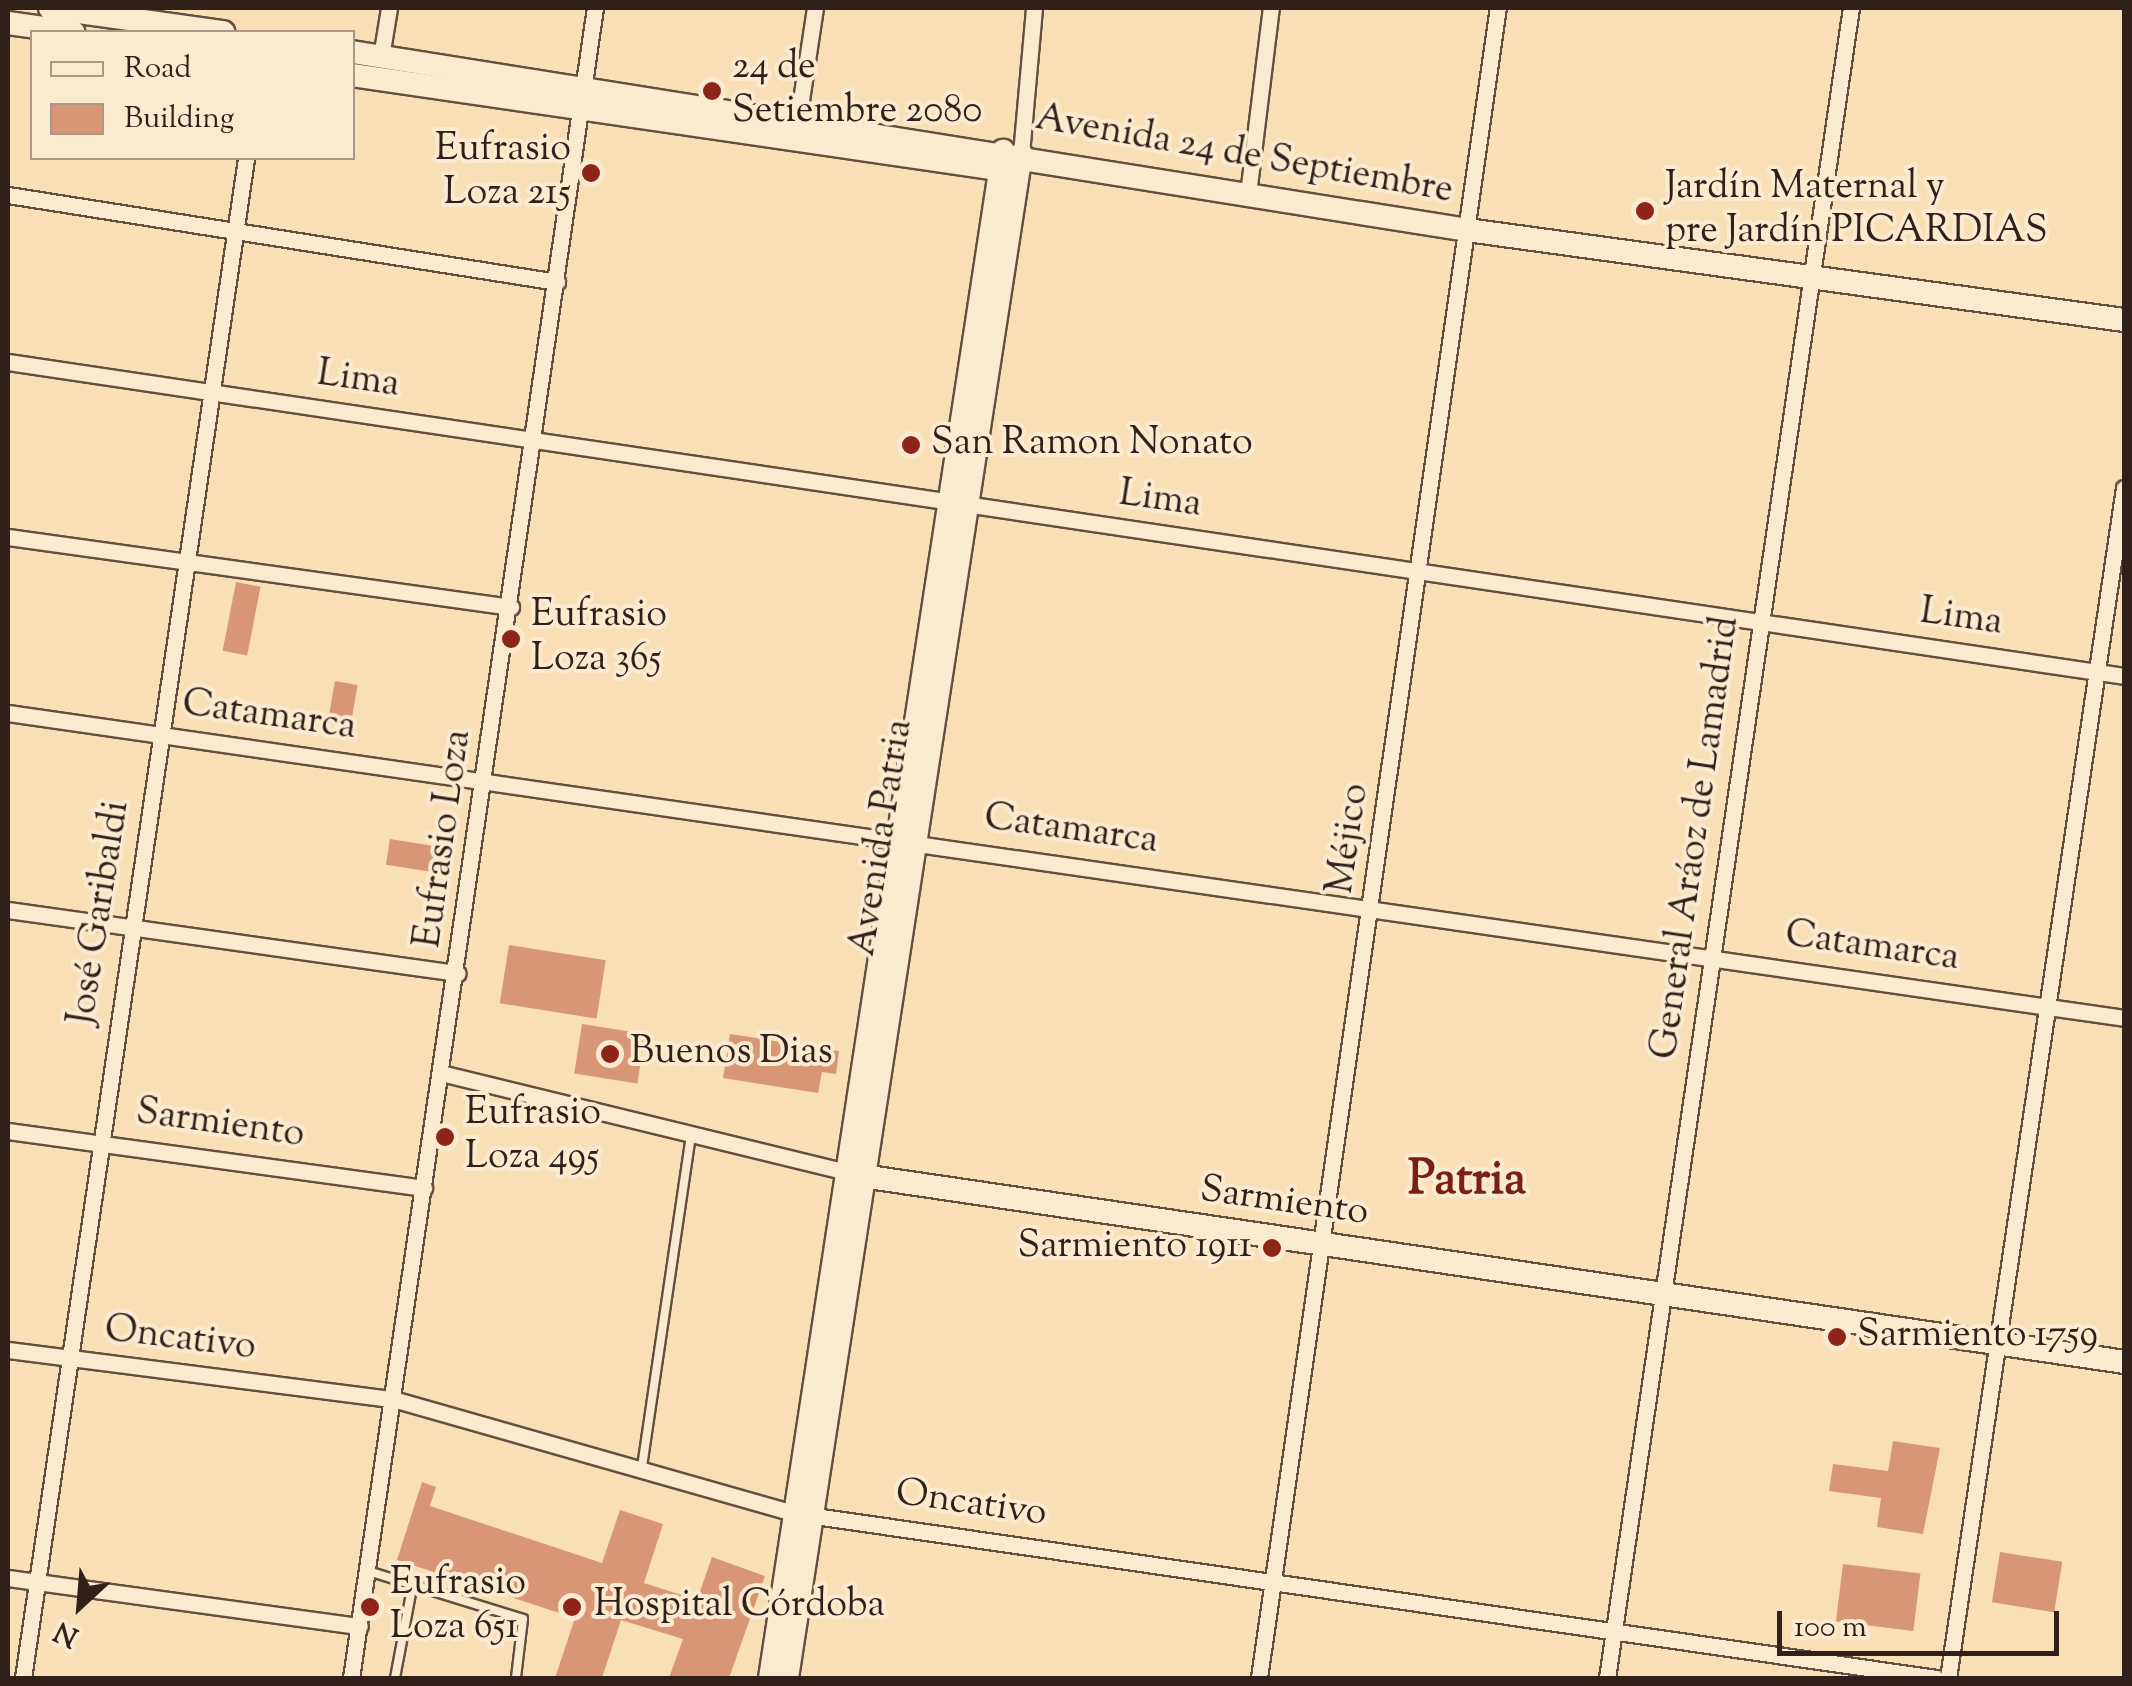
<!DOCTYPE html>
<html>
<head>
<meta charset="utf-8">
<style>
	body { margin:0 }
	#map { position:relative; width:2132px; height:1686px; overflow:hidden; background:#f8dfb6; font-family:"Sorts Mill Goudy",serif }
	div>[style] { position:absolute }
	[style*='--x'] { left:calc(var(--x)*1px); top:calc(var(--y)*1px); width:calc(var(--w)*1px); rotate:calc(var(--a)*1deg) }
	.building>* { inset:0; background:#d99676; transform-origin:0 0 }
	.roads { filter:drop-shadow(2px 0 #634f40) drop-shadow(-2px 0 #634f40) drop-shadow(0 2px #634f40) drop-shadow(0 -2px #634f40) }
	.lane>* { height:8px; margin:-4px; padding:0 4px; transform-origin:4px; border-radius:4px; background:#faead0 }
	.street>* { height:15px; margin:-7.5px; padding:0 7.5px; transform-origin:7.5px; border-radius:7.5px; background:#faead0 }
	.secondary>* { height:22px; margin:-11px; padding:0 11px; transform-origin:11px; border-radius:11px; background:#faead0 }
	.dots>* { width:28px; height:28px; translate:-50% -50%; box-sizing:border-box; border:5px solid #faead0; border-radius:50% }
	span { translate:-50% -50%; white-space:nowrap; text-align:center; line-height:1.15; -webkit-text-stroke:8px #faead0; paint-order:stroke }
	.poi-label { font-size:38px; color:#311f19 }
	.left { translate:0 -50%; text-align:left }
	.right { translate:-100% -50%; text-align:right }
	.street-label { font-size:38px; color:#311f19 }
	.district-label { font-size:48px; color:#7a1f14; font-weight:700 }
	.frame { position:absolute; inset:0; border:10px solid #311f19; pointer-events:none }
	.legend { position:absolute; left:30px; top:30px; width:325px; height:130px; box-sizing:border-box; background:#faead0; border:2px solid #aa9987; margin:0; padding:12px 18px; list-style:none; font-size:30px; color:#311f19 }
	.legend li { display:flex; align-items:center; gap:20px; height:50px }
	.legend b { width:50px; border:2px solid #aa9987 }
	.north { position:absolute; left:30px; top:1556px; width:100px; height:100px; -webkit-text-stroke:8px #faead0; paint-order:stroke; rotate:206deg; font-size:28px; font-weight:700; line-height:40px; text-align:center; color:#311f19 }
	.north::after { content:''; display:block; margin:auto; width:35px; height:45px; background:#311f19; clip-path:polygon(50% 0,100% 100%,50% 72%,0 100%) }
	.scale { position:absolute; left:1777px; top:1611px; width:282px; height:45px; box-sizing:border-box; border:5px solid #311f19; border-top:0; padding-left:12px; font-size:30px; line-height:35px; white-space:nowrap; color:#311f19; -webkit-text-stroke:8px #faead0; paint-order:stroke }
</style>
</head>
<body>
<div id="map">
	<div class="building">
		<i style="left:236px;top:582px;width:25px;height:70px;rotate:11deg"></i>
		<i style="left:335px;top:681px;width:23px;height:40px;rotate:10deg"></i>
		<i style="left:390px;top:839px;width:57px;height:26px;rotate:9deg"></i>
		<i style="left:509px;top:945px;width:98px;height:59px;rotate:9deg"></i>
		<i style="left:582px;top:1024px;width:64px;height:50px;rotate:9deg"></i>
		<i style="clip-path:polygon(730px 1034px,839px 1051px,836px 1074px,822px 1072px,818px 1093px,723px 1078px)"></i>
		<i style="clip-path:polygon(1893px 1441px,1940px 1448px,1923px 1534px,1877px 1527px,1881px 1498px,1829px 1491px,1833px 1464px,1888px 1471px)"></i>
		<i style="clip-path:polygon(422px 1482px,436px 1487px,430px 1506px,602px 1563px,620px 1510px,663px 1524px,644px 1583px,697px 1600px,712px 1557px,765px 1576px,729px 1678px,669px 1678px,683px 1639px,621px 1620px,602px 1678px,555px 1678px,575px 1618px,397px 1560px)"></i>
		<i style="left:2000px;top:1552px;width:63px;height:51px;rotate:9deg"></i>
		<i style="left:1843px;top:1564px;width:78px;height:58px;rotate:7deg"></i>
	</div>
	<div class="roads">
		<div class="lane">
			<i style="--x:642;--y:1467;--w:336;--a:-81.6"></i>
			<i style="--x:368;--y:1571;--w:162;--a:17.2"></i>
			<i style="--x:523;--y:1619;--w:59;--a:96.8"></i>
			<i style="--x:395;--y:1678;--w:97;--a:-79.3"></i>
		</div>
		<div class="street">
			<i style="--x:381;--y:57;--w:50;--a:-80.7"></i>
			<i style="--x:798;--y:120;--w:113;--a:-81.4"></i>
			<i style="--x:1021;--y:154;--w:147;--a:-84.9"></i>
			<i style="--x:1248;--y:194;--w:187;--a:-83"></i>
			<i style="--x:8;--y:195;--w:556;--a:9"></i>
			<i style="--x:8;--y:362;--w:2139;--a:8.44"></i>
			<i style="--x:8;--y:537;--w:508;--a:7.92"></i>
			<i style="--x:8;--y:713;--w:2138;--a:8.2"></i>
			<i style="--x:8;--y:910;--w:454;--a:8"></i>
			<i style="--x:441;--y:1073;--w:426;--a:13.7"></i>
			<i style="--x:8;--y:1131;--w:420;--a:7.8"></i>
			<i style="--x:8;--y:1350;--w:388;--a:7.3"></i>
			<i style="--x:393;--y:1399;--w:417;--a:15.9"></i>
			<i style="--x:794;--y:1513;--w:1154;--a:8.22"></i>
			<i style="--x:8;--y:1578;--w:355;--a:7.8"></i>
			<i style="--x:23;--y:1678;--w:1536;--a:-81.65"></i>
			<i style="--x:351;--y:1678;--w:1688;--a:-81.69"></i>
			<i style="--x:1259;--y:1678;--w:1687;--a:-81.86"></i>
			<i style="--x:1607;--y:1678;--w:1688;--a:-81.69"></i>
			<i style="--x:1948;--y:1678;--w:1203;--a:-81.59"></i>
		</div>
		<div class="secondary">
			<i style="--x:50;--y:8;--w:175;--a:7.9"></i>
			<i style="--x:8;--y:23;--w:66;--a:7.9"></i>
			<i style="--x:352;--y:52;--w:1129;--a:9.07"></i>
			<i style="--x:1467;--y:230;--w:663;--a:7.8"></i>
			<i style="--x:352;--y:75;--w:667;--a:8.28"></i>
			<i style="--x:862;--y:1176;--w:1276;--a:8.38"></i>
			<i style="--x:770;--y:1678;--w:1545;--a:-81.32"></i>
			<i style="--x:787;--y:1678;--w:1542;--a:-81.27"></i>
		</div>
	</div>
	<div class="dots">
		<i style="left:712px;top:91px;background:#8f2418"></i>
		<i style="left:591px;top:173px;background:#8f2418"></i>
		<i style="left:1645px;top:211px;background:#8f2418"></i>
		<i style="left:911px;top:445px;background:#8f2418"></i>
		<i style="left:511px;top:639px;background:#8f2418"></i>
		<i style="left:610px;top:1054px;background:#8f2418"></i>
		<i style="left:445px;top:1137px;background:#8f2418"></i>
		<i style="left:1272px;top:1248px;background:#8f2418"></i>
		<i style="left:1837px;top:1337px;background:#8f2418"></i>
		<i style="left:370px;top:1607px;background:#8f2418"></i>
		<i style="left:572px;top:1607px;background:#8f2418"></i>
	</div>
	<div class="poi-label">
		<span class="left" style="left:732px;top:91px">24 de<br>Setiembre 2080</span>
		<span class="right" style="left:571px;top:173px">Eufrasio<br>Loza 215</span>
		<span class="left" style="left:1665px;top:211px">Jardín Maternal y<br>pre Jardín PICARDIAS</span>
		<span class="left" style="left:931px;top:445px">San Ramon Nonato</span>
		<span class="left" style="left:531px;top:639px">Eufrasio<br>Loza 365</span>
		<span class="left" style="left:630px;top:1054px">Buenos Dias</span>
		<span class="left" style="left:465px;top:1137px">Eufrasio<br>Loza 495</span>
		<span class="right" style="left:1252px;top:1248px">Sarmiento 1911</span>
		<span class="left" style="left:1857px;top:1337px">Sarmiento 1759</span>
		<span class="left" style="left:390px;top:1607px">Eufrasio<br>Loza 651</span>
		<span class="left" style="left:594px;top:1607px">Hospital Córdoba</span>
	</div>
	<div class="street-label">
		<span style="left:1244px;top:156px;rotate:10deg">Avenida 24 de Septiembre</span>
		<span style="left:358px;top:381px;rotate:8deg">Lima</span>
		<span style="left:1160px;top:501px;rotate:8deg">Lima</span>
		<span style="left:1961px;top:619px;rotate:8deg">Lima</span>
		<span style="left:269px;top:717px;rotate:8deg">Catamarca</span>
		<span style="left:1071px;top:831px;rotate:8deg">Catamarca</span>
		<span style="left:883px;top:838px;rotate:-81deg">Avenida Patria</span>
		<span style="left:1697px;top:838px;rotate:-82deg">General Aráoz de Lamadrid</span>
		<span style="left:445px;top:839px;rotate:-82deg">Eufrasio Loza</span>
		<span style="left:1350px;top:839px;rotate:-82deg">Méjico</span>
		<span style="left:101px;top:913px;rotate:-81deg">José Garibaldi</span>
		<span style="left:1872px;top:948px;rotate:8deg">Catamarca</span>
		<span style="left:220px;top:1125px;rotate:8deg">Sarmiento</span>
		<span style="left:1284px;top:1203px;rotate:8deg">Sarmiento</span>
		<span style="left:180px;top:1340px;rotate:7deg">Oncativo</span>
		<span style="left:971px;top:1505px;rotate:8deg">Oncativo</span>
	</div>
	<div class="district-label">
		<span style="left:1467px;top:1182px">Patria</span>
	</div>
	<div class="frame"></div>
	<ul class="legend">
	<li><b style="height:12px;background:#faead0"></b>Road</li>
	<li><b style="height:28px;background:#d99676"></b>Building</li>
	</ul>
	<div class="north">N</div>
	<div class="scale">100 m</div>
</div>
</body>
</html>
